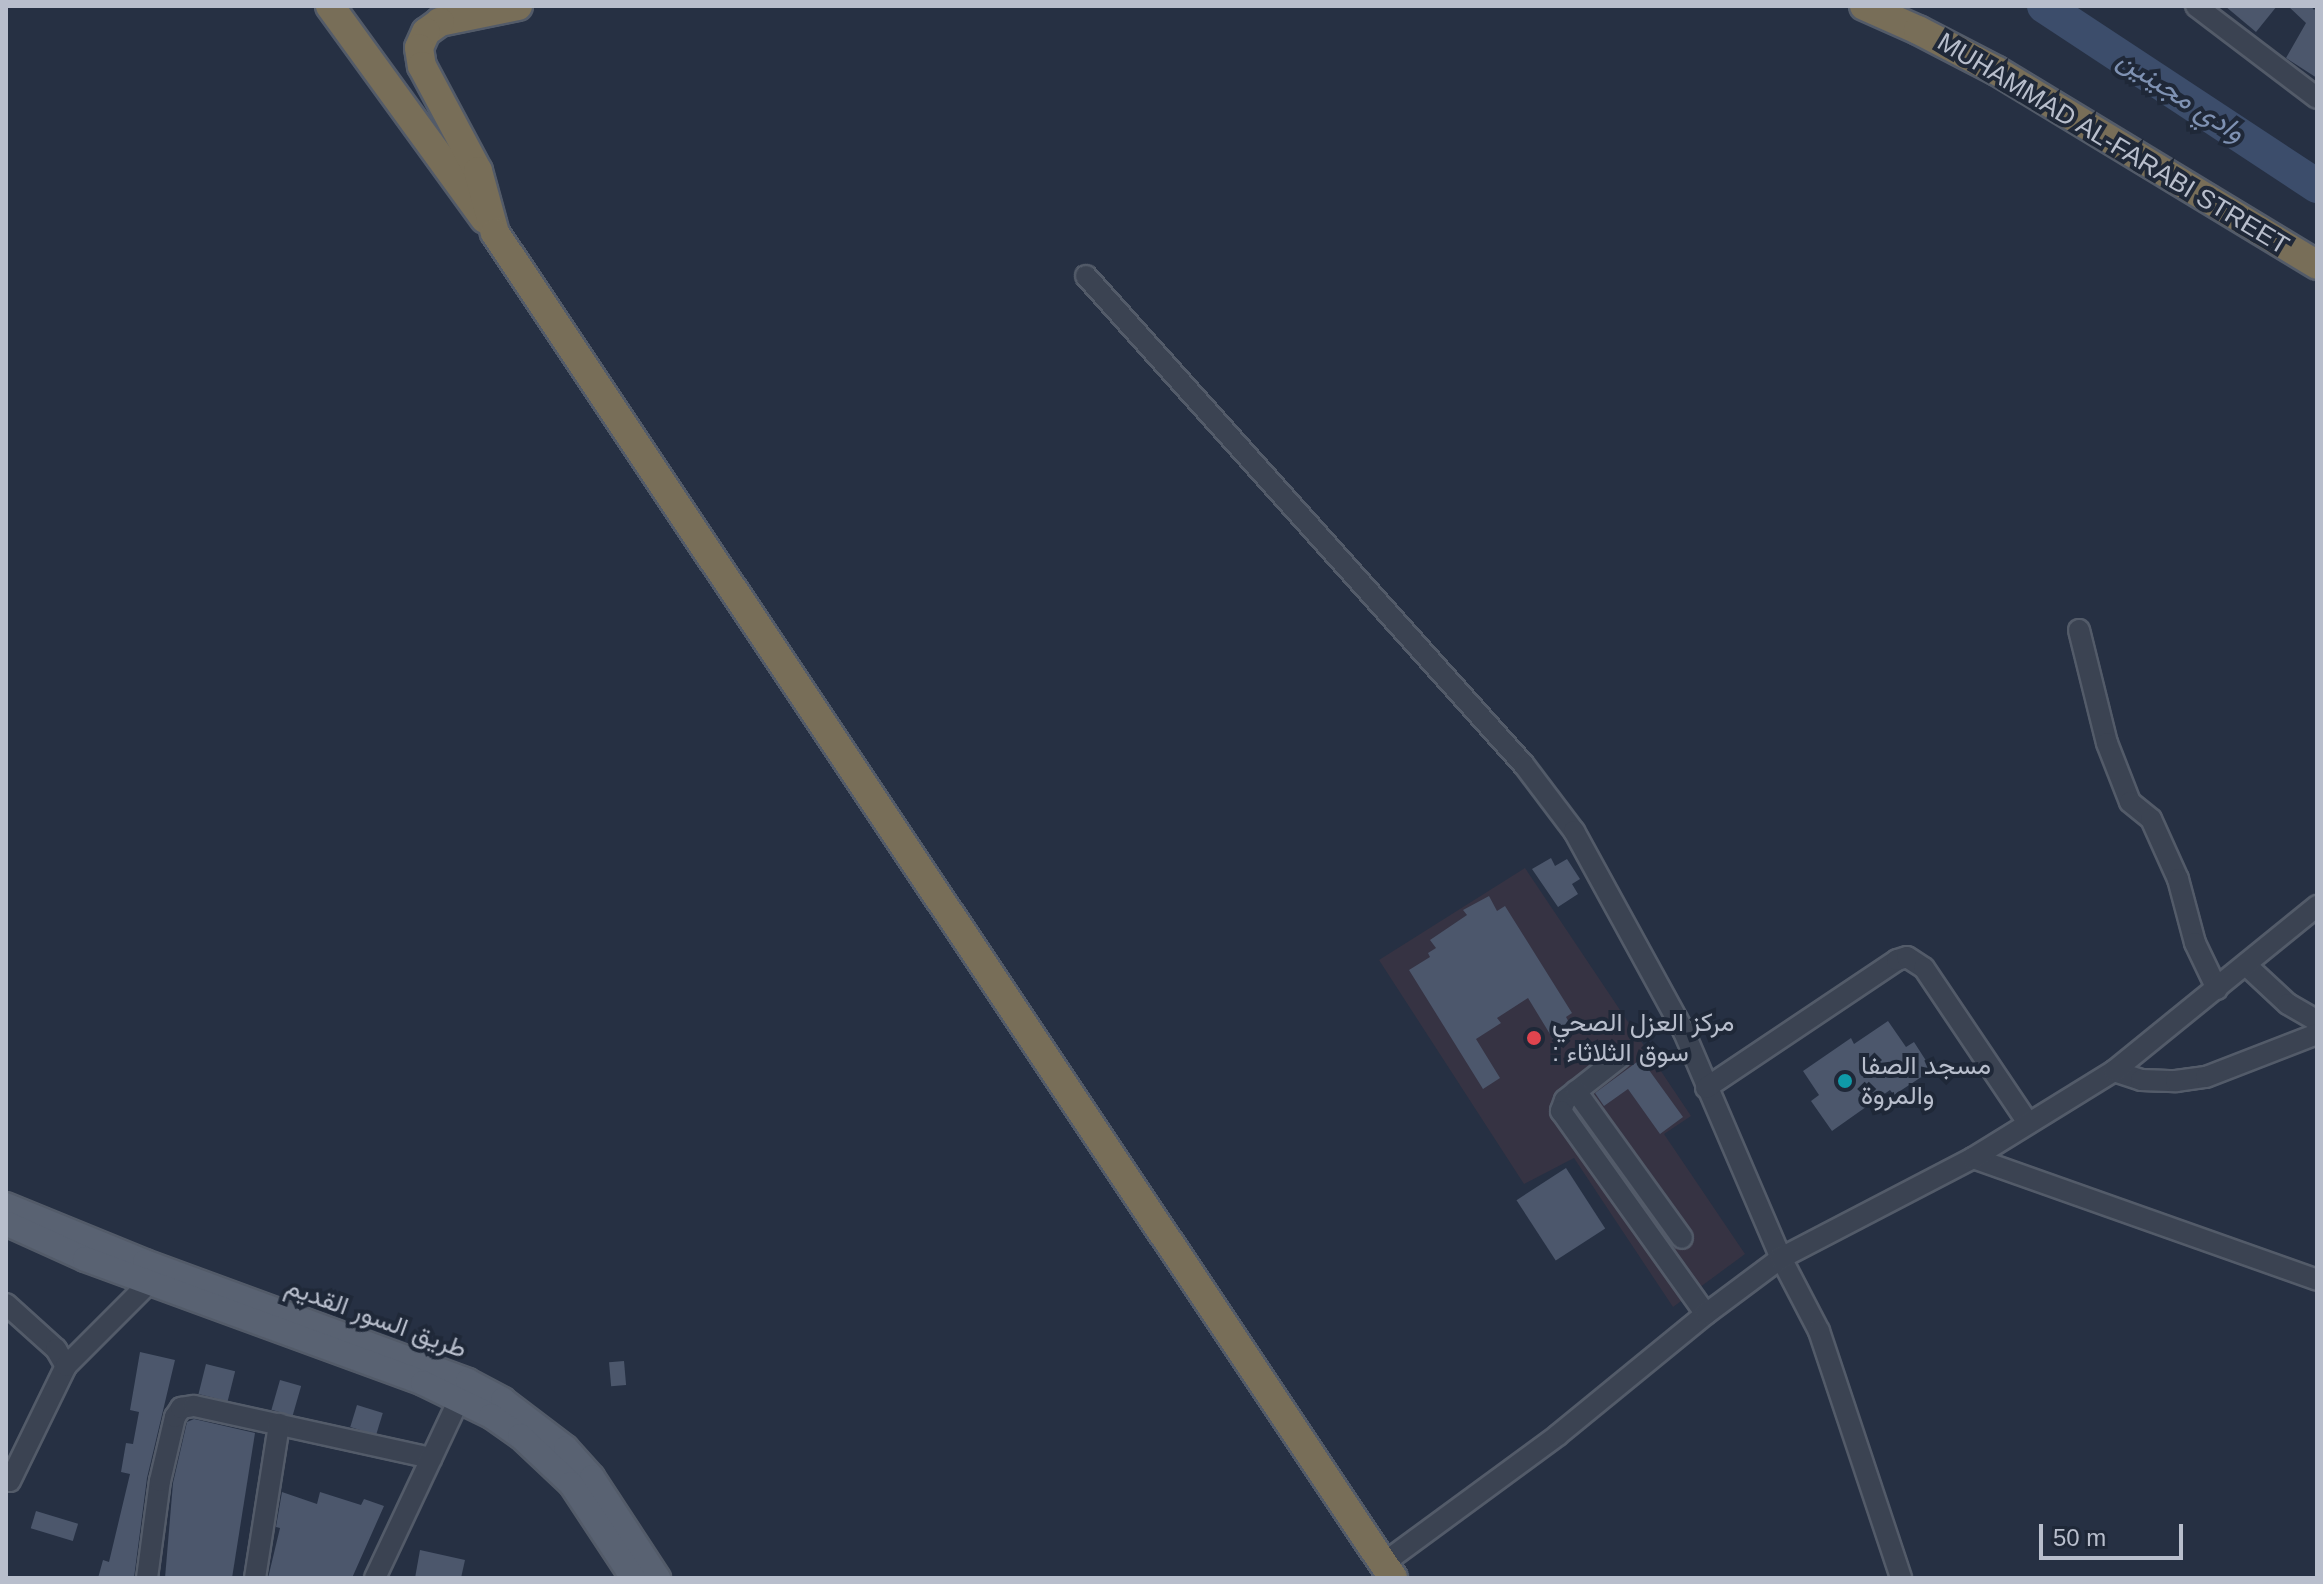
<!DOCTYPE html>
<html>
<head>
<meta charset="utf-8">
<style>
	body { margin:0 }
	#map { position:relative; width:2323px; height:1584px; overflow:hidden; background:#263043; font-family:Helvetica,Vazirmatn,sans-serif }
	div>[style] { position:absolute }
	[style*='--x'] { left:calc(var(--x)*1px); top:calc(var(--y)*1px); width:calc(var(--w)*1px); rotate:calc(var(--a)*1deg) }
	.medical>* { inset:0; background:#363343 }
	.river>* { height:34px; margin:-17px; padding:0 17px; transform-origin:17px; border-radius:17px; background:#3c4d6b }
	.building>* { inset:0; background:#4c576c; transform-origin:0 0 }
	.roads { filter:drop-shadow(2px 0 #535b69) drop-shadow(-2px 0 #535b69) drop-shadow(0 2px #535b69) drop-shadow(0 -2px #535b69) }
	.minor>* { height:20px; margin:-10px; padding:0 10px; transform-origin:10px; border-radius:10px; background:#3b4352 }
	.major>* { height:24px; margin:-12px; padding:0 12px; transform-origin:12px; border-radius:12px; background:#596272 }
	.highway>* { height:28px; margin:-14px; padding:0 14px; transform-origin:14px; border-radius:14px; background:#786e58 }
	.dots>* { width:22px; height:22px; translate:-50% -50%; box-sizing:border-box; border:4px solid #1f2838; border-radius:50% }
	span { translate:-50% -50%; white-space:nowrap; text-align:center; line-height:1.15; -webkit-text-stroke:8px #1f2838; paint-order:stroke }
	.street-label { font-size:26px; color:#b8becc }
	.poi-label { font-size:26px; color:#b8becc }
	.left { translate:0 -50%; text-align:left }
	.water-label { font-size:28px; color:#7f92b3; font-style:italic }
	.frame { position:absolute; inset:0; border:8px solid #b8becc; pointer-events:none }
	.scale { position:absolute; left:2039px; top:1524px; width:144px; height:36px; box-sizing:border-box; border:4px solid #b8becc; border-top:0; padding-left:10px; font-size:24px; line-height:28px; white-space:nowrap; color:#b8becc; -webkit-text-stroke:6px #1f2838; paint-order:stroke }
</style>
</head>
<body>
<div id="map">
	<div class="medical">
		<i style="clip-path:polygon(1525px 868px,1691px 1116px,1664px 1134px,1745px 1254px,1673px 1307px,1574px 1158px,1524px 1184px,1379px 960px)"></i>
	</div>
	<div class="river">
		<i style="--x:2044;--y:6;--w:327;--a:33.4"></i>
	</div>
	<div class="building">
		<i style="clip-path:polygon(2225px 6px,2277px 6px,2256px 32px)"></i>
		<i style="clip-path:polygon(2288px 6px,2311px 6px,2314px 10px,2317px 6px,2317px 78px,2286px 58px,2306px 23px)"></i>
		<i style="clip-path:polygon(1551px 858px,1555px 866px,1567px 859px,1580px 879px,1572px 884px,1578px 894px,1558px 907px,1532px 869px)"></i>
		<i style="clip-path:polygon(1489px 896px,1497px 911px,1505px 906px,1572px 1013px,1566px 1017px,1575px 1033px,1556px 1044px,1528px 998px,1497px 1018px,1501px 1023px,1476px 1039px,1500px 1078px,1483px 1089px,1409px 970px,1430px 957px,1428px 953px,1436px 948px,1430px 940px,1467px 915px,1463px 910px)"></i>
		<i style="clip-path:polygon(1888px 1021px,1906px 1047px,1914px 1042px,1932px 1070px,1894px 1095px,1890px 1090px,1832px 1131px,1811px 1101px,1819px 1095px,1803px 1071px,1851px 1038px,1854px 1044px)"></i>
		<i style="clip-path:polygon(1641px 1059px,1683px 1117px,1660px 1134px,1628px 1089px,1604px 1106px,1595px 1093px)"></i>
		<i style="left:1566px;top:1168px;width:72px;height:59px;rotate:57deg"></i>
		<i style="clip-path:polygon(140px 1352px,175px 1360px,147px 1478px,134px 1578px,98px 1578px,103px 1560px,109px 1562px,130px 1474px,121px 1472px,126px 1443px,133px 1444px,139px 1412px,130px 1410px)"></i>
		<i style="left:624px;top:1361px;width:24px;height:15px;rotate:85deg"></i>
		<i style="left:206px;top:1364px;width:30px;height:31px;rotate:14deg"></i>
		<i style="left:280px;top:1380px;width:22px;height:31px;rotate:16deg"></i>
		<i style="left:357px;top:1405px;width:27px;height:23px;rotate:17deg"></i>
		<i style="clip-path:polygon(194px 1419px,255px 1433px,232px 1578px,165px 1578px,173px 1483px,187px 1422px)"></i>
		<i style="clip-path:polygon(282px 1492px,317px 1504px,320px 1492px,361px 1505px,364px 1499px,384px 1506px,352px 1578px,268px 1578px,280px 1528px,276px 1527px)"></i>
		<i style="left:36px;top:1511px;width:44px;height:18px;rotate:17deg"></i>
		<i style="clip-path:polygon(420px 1550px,465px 1560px,461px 1578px,415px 1578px)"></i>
	</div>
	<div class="roads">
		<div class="minor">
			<i style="--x:2196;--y:6;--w:152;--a:37.2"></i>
			<i style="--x:1086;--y:276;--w:656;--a:48.15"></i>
			<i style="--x:1524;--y:765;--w:83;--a:52.9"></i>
			<i style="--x:1574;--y:831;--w:229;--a:61.3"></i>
			<i style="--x:1684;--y:1032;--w:246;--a:66.8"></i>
			<i style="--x:1781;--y:1258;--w:82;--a:62.5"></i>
			<i style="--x:1819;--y:1331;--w:260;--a:71.6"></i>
			<i style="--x:2079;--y:630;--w:116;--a:76.1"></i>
			<i style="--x:2107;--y:743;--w:63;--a:68.7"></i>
			<i style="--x:2130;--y:802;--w:27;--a:39"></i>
			<i style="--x:2151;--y:819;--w:66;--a:65.8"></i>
			<i style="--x:2178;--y:879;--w:66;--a:75.1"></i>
			<i style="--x:2195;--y:943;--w:51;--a:64.4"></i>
			<i style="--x:2246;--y:965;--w:57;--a:42.9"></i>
			<i style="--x:2288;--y:1004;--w:34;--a:30"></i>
			<i style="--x:1620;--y:1057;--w:70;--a:142"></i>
			<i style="--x:1565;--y:1100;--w:12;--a:110"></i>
			<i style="--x:1561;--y:1111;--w:249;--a:54.5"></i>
			<i style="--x:2114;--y:1071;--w:28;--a:18"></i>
			<i style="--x:2141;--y:1080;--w:35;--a:2"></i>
			<i style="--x:2176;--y:1081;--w:30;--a:-8"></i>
			<i style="--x:2206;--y:1077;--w:119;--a:-21.2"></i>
			<i style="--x:1706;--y:1088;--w:230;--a:-33.8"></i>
			<i style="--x:1897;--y:960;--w:10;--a:-17"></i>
			<i style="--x:1907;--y:957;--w:20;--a:33"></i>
			<i style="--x:1924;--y:968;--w:187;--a:56.1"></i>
			<i style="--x:1576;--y:1091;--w:181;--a:54.2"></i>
			<i style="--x:1973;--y:1158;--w:365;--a:19.5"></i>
			<i style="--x:6;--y:1304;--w:67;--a:42"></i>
			<i style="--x:56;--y:1349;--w:20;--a:60"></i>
			<i style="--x:66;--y:1366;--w:128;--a:116"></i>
			<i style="--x:66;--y:1366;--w:117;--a:-45"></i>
			<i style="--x:1384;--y:1563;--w:216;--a:-36.3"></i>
			<i style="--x:1558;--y:1435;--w:191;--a:-39.3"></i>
			<i style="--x:1706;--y:1314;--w:94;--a:-36.7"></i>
			<i style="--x:1781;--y:1258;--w:216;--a:-27.5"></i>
			<i style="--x:1973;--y:1158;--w:166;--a:-31.7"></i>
			<i style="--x:2114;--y:1071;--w:262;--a:-39.1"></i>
			<i style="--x:147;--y:1578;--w:98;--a:-82.4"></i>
			<i style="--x:160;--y:1481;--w:66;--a:-76.8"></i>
			<i style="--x:175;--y:1417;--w:11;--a:-56"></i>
			<i style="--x:181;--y:1408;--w:13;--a:-9"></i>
			<i style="--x:194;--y:1406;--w:243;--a:12.4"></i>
			<i style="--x:255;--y:1578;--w:156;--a:-81.1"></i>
			<i style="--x:375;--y:1578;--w:209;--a:-64.8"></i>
		</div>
		<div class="major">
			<i style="--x:6;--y:1205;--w:150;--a:22.3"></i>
			<i style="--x:145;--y:1262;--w:344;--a:20.2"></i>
			<i style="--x:468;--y:1381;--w:40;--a:28"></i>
			<i style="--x:503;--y:1400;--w:79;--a:37.3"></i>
			<i style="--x:566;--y:1448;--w:39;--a:48"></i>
			<i style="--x:592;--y:1477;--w:121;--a:56.8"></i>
			<i style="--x:8;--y:1224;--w:85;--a:24.4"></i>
			<i style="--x:85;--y:1259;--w:360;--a:20.1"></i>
			<i style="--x:423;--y:1383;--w:76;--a:25.9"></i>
			<i style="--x:491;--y:1416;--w:35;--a:35"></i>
			<i style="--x:520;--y:1436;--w:70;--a:43.3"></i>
			<i style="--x:571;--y:1484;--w:113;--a:56.6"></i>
		</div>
		<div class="highway">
			<i style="--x:330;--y:6;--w:263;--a:54"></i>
			<i style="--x:518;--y:6;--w:80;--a:168.4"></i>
			<i style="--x:440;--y:22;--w:17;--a:144"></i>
			<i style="--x:426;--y:32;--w:17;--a:114"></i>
			<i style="--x:419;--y:48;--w:18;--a:81"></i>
			<i style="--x:422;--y:66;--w:119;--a:61.9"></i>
			<i style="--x:478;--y:171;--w:64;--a:74.7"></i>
			<i style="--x:495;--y:233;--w:1617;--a:56.27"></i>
			<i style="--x:1864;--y:6;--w:59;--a:24"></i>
			<i style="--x:1918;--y:30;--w:89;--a:27.4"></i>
			<i style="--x:1997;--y:71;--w:374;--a:31.2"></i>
		</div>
	</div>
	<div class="dots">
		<i style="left:1534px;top:1038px;background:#e0444e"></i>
		<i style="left:1845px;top:1081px;background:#0f9aa8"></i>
	</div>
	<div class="street-label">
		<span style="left:2113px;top:144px;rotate:31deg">MUHAMMAD AL-FARABI STREET</span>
		<span style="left:376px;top:1318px;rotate:20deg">طريق السور القديم</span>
	</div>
	<div class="poi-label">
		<span class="left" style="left:1552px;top:1038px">مركز العزل الصحي<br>: سوق الثلاثاء</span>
		<span class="left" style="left:1861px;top:1081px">مسجد الصفا<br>والمروة</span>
	</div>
	<div class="water-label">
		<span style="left:2181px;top:96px;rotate:33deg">وادي مجينين</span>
	</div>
	<div class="frame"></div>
	<div class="scale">50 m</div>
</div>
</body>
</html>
